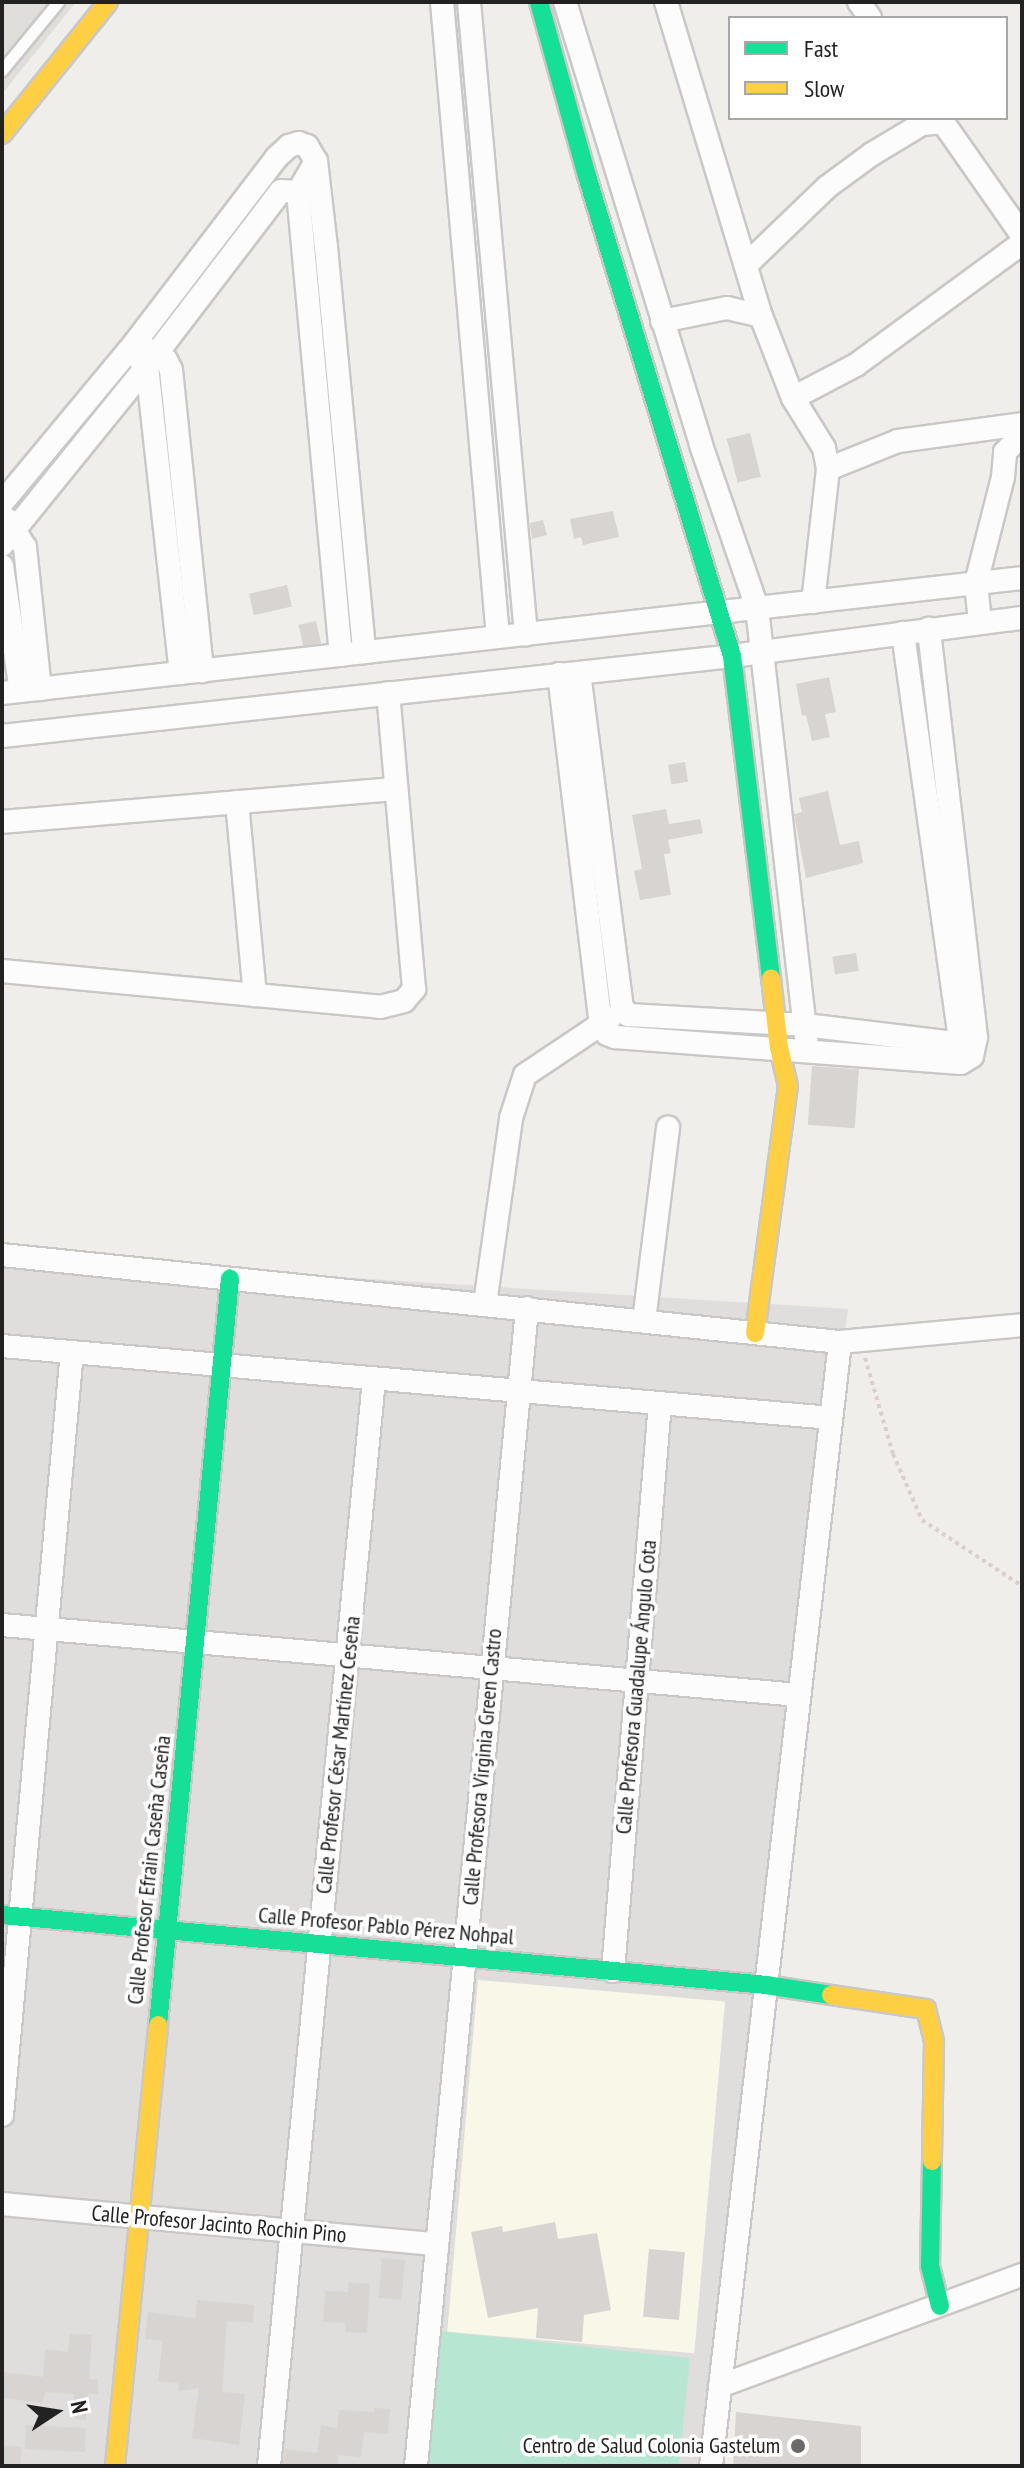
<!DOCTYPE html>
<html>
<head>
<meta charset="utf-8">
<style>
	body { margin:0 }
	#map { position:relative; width:1024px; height:2468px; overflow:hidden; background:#f0eeeb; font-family:"PT Sans Narrow",sans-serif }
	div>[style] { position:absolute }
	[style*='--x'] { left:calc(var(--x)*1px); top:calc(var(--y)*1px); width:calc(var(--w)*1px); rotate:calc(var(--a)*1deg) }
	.residential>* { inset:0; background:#dfdedc }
	.education>* { inset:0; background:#f8f7e8; transform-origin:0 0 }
	.airport>* { inset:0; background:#e0deda }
	.pitch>* { inset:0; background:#b7e6d2 }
	.building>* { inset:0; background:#d7d4d2; transform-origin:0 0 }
	.path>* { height:4px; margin-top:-2px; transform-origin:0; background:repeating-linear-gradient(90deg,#dccecd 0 4px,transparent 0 8px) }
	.roads { filter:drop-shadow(2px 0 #c9c8c7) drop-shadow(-2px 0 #c9c8c7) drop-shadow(0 2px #c9c8c7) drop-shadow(0 -2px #c9c8c7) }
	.lane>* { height:11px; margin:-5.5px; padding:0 5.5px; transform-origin:5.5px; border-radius:5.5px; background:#fdfcfc }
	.street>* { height:22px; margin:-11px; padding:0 11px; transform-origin:11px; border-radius:11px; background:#fdfcfc }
	.fast>* { height:18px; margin:-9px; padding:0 9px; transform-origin:9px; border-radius:9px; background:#16e098 }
	.slow>* { height:18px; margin:-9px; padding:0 9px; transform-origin:9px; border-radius:9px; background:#ffcf43 }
	.dots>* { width:22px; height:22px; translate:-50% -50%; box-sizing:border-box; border:4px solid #fff; border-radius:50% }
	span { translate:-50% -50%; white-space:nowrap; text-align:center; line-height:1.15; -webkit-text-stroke:7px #fff; paint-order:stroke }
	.street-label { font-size:22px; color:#222 }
	.poi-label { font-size:22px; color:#222 }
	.right { translate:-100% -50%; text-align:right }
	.frame { position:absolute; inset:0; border:4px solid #222; pointer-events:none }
	.legend { position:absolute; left:728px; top:16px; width:280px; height:104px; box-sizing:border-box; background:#fff; border:2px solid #a7a7a7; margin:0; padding:10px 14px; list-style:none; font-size:24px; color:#222 }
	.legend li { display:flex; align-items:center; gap:16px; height:40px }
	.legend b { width:40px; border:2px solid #a7a7a7 }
	.north { position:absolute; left:16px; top:2372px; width:80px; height:80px; -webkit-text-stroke:6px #fff; paint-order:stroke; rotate:78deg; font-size:22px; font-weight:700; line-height:32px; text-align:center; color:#222 }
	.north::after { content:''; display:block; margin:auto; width:28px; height:36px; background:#222; clip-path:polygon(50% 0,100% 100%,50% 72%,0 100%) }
</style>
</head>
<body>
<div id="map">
	<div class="residential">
		<i style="clip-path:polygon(2px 1256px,848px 1309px,824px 1484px,717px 2466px,2px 2466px)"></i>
	</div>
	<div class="education">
		<i style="left:478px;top:1980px;width:248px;height:353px;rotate:5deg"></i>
	</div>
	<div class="airport">
		<i style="clip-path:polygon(2px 2px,76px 2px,2px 94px)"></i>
	</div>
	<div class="pitch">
		<i style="clip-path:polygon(440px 2331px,690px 2358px,679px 2466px,428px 2466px)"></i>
	</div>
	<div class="building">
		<i style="left:750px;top:433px;width:45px;height:24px;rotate:76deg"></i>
		<i style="clip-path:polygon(613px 511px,619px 537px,583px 545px,581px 537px,574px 539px,570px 519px)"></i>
		<i style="clip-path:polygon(543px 520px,547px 535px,532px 539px,530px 523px)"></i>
		<i style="left:287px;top:585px;width:22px;height:39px;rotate:77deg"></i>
		<i style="left:316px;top:621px;width:23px;height:18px;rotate:77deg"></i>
		<i style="clip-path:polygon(829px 677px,836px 712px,825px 714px,830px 737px,812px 741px,806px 715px,802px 716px,796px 684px)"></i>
		<i style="left:685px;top:762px;width:20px;height:17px;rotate:81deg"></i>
		<i style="clip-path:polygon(828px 791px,840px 845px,859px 841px,863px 863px,806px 878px,794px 814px,802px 812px,799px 798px)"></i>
		<i style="clip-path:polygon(666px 809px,669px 824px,700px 819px,703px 833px,668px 840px,671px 853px,664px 854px,671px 895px,640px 900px,634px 871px,642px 869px,632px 815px)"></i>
		<i style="left:856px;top:953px;width:18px;height:24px;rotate:81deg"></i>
		<i style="left:812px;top:1066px;width:47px;height:59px;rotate:4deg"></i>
		<i style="clip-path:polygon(555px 2222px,558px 2239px,597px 2233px,611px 2310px,584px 2315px,582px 2342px,536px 2338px,538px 2308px,488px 2318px,471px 2232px,502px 2226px,503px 2232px)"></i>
		<i style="left:649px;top:2249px;width:36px;height:68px;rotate:5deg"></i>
		<i style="left:382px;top:2258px;width:23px;height:40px;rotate:5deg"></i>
		<i style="clip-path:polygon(349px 2282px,370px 2284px,367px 2333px,345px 2332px,345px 2323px,323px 2322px,325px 2291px,348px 2292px)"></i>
		<i style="clip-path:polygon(197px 2300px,254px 2305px,253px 2323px,227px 2321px,222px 2392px,245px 2394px,239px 2445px,192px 2438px,199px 2388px,179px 2391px,178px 2383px,158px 2381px,163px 2341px,145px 2339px,148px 2312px,195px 2318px)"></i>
		<i style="clip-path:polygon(70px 2334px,92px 2335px,89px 2379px,98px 2379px,98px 2394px,88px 2394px,86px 2420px,75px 2419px,74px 2394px,45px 2392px,43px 2403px,2px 2398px,2px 2372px,43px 2377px,45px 2349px,68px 2352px)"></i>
		<i style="clip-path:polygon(374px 2408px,390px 2409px,388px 2434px,364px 2432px,361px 2457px,320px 2453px,338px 2455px,338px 2466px,283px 2466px,285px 2449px,317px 2453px,321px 2425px,337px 2428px,339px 2410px,374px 2412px)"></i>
		<i style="clip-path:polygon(736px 2412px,861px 2426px,861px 2466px,733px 2466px)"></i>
		<i style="left:26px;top:2425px;width:60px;height:24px;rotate:3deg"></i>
		<i style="clip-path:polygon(2px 2445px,22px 2447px,20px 2466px,2px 2466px)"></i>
	</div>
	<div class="path">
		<i style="--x:865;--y:1358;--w:100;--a:73.7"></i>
		<i style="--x:893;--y:1454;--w:72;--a:66.3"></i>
		<i style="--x:922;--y:1520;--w:120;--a:33.4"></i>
	</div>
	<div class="roads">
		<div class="lane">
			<i style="--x:2;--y:70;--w:88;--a:-50.5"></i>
		</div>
		<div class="street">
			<i style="--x:442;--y:2;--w:637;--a:84.96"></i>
			<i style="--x:469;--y:2;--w:635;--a:84.85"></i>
			<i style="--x:565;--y:2;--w:463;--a:72.9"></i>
			<i style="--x:701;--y:445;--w:172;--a:71"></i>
			<i style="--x:757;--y:608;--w:435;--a:83.5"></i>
			<i style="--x:666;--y:2;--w:328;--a:73.2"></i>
			<i style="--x:761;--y:316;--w:88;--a:68.7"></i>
			<i style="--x:793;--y:398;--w:59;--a:58.2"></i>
			<i style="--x:824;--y:448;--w:21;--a:79"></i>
			<i style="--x:828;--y:469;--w:134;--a:96.4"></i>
			<i style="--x:859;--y:2;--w:19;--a:55"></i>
			<i style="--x:940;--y:118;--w:143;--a:55"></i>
			<i style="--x:316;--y:161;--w:36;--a:120"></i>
			<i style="--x:298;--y:192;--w:465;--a:84.7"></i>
			<i style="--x:746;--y:265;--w:112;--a:-43.9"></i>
			<i style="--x:827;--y:187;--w:56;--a:-36.3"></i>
			<i style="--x:872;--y:154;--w:58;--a:-31"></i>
			<i style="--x:922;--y:124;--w:21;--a:-5"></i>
			<i style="--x:662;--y:321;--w:66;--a:-11.3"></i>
			<i style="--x:727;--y:308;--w:35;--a:13"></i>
			<i style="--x:145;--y:348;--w:24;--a:30"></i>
			<i style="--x:166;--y:360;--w:11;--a:63"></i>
			<i style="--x:171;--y:370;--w:303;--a:84.1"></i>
			<i style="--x:141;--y:361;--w:8;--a:40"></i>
			<i style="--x:147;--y:366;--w:309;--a:83.7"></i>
			<i style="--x:793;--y:398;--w:71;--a:-27.6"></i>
			<i style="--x:856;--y:365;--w:206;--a:-36.3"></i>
			<i style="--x:828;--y:469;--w:75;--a:-21.8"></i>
			<i style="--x:898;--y:441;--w:125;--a:-7.8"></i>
			<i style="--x:2;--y:503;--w:207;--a:-50.3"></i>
			<i style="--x:134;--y:344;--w:234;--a:-52.6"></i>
			<i style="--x:276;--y:158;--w:18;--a:-43"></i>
			<i style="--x:289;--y:146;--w:10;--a:-17"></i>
			<i style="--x:299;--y:143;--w:9;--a:21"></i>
			<i style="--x:307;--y:146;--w:17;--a:59"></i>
			<i style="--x:316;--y:161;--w:87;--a:83.4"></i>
			<i style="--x:326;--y:247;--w:407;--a:84.6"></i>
			<i style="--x:8;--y:520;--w:32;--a:58"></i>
			<i style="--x:25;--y:547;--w:143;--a:84"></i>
			<i style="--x:2;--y:545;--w:230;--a:-51"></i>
			<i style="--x:147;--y:366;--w:220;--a:-52.6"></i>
			<i style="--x:281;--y:191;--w:17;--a:3"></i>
			<i style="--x:2;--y:566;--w:126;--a:81.4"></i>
			<i style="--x:980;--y:622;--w:39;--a:-96"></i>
			<i style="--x:976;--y:583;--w:109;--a:-75.7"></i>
			<i style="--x:1003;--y:477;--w:25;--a:-85"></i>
			<i style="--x:1005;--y:452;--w:24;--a:-45"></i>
			<i style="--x:579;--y:673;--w:337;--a:82.7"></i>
			<i style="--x:622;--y:1007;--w:10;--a:53"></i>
			<i style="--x:628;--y:1015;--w:177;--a:3.2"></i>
			<i style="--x:805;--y:1025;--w:150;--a:6.9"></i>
			<i style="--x:954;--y:1043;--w:12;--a:-66"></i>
			<i style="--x:959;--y:1032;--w:403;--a:-98"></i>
			<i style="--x:559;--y:674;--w:354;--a:83.2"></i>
			<i style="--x:601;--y:1025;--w:11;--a:56"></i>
			<i style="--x:607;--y:1034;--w:9;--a:21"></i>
			<i style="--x:615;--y:1037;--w:347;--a:4.3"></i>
			<i style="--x:961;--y:1063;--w:13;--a:-32"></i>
			<i style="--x:972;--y:1056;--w:19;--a:-78"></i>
			<i style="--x:976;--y:1037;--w:411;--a:-96.6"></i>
			<i style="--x:2;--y:693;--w:1026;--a:-6.43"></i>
			<i style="--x:2;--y:736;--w:734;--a:-6.25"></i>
			<i style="--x:732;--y:656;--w:292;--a:-7.5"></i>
			<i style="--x:237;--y:802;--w:194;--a:84.7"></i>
			<i style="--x:2;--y:822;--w:395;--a:-4.8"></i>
			<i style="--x:2;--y:971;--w:380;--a:5.4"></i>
			<i style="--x:380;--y:1007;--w:25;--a:-14"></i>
			<i style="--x:404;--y:1001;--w:16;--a:-50"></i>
			<i style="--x:414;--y:989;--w:297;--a:-95"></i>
			<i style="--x:2;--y:1255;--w:843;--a:5.93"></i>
			<i style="--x:840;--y:1342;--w:183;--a:-5.3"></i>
			<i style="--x:485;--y:1304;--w:188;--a:-82"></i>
			<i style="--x:511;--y:1118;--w:45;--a:-72"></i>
			<i style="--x:525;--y:1075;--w:102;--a:-33.8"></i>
			<i style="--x:644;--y:1321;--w:195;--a:-82.9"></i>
			<i style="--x:2;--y:1346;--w:832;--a:4.96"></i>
			<i style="--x:2;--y:1625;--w:800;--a:5.02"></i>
			<i style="--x:613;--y:1971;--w:570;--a:-85.27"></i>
			<i style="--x:2;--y:2115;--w:766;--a:-84.76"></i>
			<i style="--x:2;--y:2204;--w:437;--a:5.3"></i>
			<i style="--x:720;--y:2386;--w:322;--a:-20.2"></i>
			<i style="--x:269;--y:2466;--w:1092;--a:-84.48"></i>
			<i style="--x:416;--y:2466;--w:1163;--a:-84.52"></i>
			<i style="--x:711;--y:2466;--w:1131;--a:-83.45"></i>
		</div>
		<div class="fast">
			<i style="--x:539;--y:2;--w:180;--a:74.6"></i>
			<i style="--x:587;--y:176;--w:501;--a:73.19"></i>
			<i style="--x:732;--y:656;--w:324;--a:83.1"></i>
			<i style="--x:2;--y:1915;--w:767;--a:5.23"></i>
			<i style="--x:766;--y:1985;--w:66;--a:8.7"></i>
			<i style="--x:158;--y:2025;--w:750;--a:-84.49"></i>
			<i style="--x:932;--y:2161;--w:105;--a:91.1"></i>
			<i style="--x:930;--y:2266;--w:41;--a:76"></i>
		</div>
		<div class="slow">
			<i style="--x:2;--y:134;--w:169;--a:-51.2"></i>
			<i style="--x:755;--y:1333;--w:249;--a:-82.4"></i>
			<i style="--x:788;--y:1086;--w:39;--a:-103"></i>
			<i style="--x:779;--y:1048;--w:70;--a:-96.5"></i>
			<i style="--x:831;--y:1995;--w:96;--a:8.4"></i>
			<i style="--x:926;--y:2009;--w:34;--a:76"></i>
			<i style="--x:934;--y:2042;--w:119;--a:91"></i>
			<i style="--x:115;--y:2466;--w:443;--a:-84.4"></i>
		</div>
	</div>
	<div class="dots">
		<i style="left:798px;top:2446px;background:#6a6968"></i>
	</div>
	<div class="street-label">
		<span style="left:636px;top:1687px;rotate:-85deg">Calle Profesora Guadalupe Ángulo Cota</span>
		<span style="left:338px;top:1755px;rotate:-84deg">Calle Profesor César Martínez Ceseña</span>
		<span style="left:482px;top:1767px;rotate:-85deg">Calle Profesora Virginia Green Castro</span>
		<span style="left:149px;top:1870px;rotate:-84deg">Calle Profesor Efrain Caseña Caseña</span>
		<span style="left:386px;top:1926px;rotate:5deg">Calle Profesor Pablo Pérez Nohpal</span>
		<span style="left:219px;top:2224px;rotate:5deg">Calle Profesor Jacinto Rochin Pino</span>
	</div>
	<div class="poi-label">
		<span class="right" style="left:780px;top:2446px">Centro de Salud Colonia Gastelum</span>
	</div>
	<div class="frame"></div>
	<ul class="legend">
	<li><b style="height:10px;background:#16e098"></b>Fast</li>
	<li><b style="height:10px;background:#ffcf43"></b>Slow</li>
	</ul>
	<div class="north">N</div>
</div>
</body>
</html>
